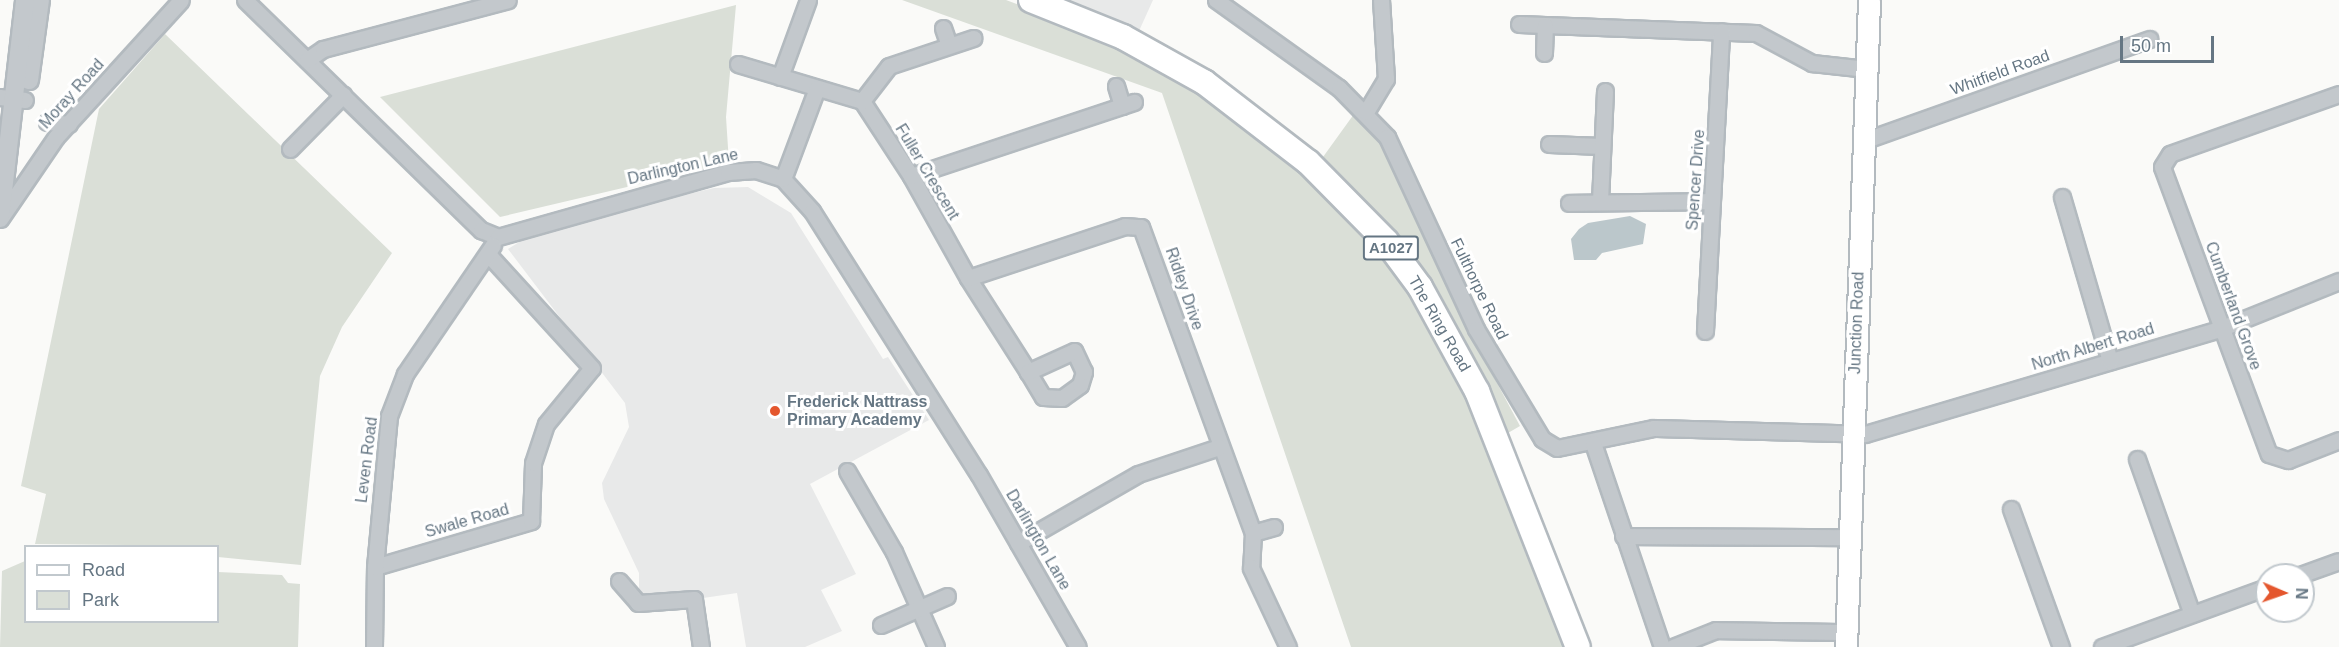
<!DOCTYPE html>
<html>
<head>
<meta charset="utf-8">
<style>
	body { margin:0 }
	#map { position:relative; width:2339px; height:647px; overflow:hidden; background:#fafaf8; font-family:Arial,sans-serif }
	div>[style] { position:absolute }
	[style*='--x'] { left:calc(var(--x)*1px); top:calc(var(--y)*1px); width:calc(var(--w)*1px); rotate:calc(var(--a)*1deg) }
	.built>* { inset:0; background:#e8e9e9 }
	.green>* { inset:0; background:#dadfd7 }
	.water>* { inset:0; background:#bbc7cb }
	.roads { filter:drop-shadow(2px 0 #b3babf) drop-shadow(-2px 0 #b3babf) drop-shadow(0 2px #b3babf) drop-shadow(0 -2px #b3babf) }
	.minor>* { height:15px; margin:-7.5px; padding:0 7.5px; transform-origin:7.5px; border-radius:7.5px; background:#c3c8cc }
	.tertiary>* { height:18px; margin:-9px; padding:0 9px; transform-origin:9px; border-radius:9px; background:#c3c8cc }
	.secondary>* { height:21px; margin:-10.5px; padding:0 10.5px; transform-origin:10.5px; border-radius:10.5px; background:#fff }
	.primary>* { height:24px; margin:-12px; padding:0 12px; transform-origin:12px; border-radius:12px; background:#fff }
	.dots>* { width:16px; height:16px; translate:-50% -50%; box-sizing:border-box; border:3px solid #fff; border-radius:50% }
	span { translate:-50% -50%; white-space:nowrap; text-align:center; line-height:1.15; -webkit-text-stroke:6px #fff; paint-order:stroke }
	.shield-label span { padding:2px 4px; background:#fff; border:2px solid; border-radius:4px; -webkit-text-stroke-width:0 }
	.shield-label { font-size:15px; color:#657683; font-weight:700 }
	.street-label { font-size:16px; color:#657683 }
	.poi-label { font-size:16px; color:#657683; font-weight:700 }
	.left { translate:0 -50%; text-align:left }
	.legend { position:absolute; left:24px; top:545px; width:195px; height:78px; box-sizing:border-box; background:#fff; border:2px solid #c1c8cd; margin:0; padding:8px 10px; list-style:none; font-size:18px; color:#657683 }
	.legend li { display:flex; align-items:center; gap:12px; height:30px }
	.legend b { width:30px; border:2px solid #c1c8cd }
	.north { position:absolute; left:2255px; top:563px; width:60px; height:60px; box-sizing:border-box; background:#fff; border:2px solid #c1c8cd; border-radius:50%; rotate:92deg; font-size:16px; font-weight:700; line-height:24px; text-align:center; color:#657683 }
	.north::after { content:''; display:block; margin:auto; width:21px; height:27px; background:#e4572e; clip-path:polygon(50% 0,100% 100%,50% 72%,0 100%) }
	.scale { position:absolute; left:2120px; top:36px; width:94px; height:27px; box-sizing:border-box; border:3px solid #657683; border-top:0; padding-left:8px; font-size:18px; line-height:21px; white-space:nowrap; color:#657683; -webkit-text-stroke:4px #fff; paint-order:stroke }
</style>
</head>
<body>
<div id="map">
	<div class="built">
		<i style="clip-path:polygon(1059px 0,1153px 0,1139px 31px)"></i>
		<i style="clip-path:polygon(748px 187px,791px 213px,883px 359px,888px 357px,929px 420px,810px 484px,856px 574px,821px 590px,842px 631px,805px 647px,746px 647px,737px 593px,683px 601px,639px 596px,639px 573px,604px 499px,602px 483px,629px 427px,625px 403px,508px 249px,537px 231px,593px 216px,714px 188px)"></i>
	</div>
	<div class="green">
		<i style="clip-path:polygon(902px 0,1006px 0,1098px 34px,1193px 87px,1311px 177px,1396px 268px,1462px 381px,1568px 647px,1351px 647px,1162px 93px)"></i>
		<i style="clip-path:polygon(736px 5px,726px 117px,729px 163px,500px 217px,380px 97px)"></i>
		<i style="clip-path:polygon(165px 34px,392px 253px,342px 327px,320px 376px,301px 565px,218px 557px,218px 546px,35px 544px,46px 494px,21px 486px,99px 109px)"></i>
		<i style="clip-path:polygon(1354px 114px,1385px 147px,1467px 327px,1520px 426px,1508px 433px,1476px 362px,1433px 288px,1375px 210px,1323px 157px)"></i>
		<i style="clip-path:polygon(25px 561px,26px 622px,218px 622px,218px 572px,282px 575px,288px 583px,300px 584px,298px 647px,0 647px,2px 571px)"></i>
	</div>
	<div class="water">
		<i style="clip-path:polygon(1630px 216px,1646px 224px,1643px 244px,1602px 253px,1596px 260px,1574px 260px,1571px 239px,1579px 229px,1588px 223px)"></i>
	</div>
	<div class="roads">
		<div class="minor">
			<i style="--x:245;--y:0;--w:330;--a:44.3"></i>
			<i style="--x:481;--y:230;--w:18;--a:22"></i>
			<i style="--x:498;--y:237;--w:239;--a:-15.8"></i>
			<i style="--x:728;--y:172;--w:28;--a:-4"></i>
			<i style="--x:756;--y:170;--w:28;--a:18"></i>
			<i style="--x:783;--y:179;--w:43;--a:47.8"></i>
			<i style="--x:812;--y:211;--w:312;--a:57.7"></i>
			<i style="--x:979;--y:475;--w:198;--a:60.1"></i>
			<i style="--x:1216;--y:0;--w:151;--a:35.6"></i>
			<i style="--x:1339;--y:88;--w:69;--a:45.6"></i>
			<i style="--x:1387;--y:137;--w:212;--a:65.1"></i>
			<i style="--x:1476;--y:329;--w:128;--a:59"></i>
			<i style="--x:1542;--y:439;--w:17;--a:31"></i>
			<i style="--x:1557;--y:448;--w:99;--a:-11.7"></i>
			<i style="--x:1654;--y:428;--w:211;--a:1.6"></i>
			<i style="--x:1865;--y:434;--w:372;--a:-16.5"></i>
			<i style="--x:2222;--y:328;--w:126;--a:-21.9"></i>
			<i style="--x:1519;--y:24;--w:237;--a:2.2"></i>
			<i style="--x:1756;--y:33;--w:64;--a:28.2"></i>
			<i style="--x:1812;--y:63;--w:55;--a:6.2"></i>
			<i style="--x:943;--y:28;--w:18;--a:71"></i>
			<i style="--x:1544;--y:53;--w:27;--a:-88"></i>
			<i style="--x:307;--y:60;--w:19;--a:-35"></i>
			<i style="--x:323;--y:49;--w:191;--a:-14.8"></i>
			<i style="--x:738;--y:64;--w:129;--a:16.6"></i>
			<i style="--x:862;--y:101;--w:90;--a:56.8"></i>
			<i style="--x:911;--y:176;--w:117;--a:60.8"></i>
			<i style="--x:968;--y:278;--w:112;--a:57.4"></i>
			<i style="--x:1028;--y:372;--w:29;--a:59"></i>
			<i style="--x:1043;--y:397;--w:19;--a:3"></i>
			<i style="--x:1062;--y:398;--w:22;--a:-36"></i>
			<i style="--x:1080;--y:385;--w:14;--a:-73"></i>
			<i style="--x:1084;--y:372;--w:23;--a:-115"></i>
			<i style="--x:1074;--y:351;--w:51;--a:155.5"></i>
			<i style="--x:780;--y:77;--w:82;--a:-70"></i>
			<i style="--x:1116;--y:86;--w:21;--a:73"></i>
			<i style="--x:2339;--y:94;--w:179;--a:160.5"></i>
			<i style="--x:2170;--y:154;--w:15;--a:122"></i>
			<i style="--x:2162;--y:167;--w:306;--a:69.6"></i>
			<i style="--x:2269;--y:454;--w:20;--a:18"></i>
			<i style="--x:2288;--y:460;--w:55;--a:-21.4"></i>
			<i style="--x:0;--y:97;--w:25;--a:7"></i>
			<i style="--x:862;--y:101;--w:44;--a:-52.4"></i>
			<i style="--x:889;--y:66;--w:89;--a:-18.4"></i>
			<i style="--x:1366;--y:112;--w:39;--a:-59"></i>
			<i style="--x:1386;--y:79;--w:79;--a:-93.6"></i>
			<i style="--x:47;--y:122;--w:22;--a:5"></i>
			<i style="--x:1863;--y:141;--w:304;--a:-19.6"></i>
			<i style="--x:1549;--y:144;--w:53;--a:2.2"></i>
			<i style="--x:290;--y:149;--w:76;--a:-45.5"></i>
			<i style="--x:911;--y:176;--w:235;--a:-18.4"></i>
			<i style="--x:783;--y:179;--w:97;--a:-69.5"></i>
			<i style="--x:2062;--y:197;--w:171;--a:73.7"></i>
			<i style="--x:1600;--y:201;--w:110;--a:-87.4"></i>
			<i style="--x:1569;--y:203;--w:143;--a:-0.8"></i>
			<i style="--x:0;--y:219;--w:99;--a:-55.7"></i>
			<i style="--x:56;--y:137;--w:185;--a:-47.6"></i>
			<i style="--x:968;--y:278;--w:165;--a:-18.3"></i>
			<i style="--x:1125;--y:226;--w:16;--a:4"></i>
			<i style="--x:1141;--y:227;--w:326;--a:69.9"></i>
			<i style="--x:1705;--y:331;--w:300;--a:-86.9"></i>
			<i style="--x:1593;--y:443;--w:215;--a:71.3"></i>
			<i style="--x:2137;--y:459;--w:164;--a:70.5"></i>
			<i style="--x:847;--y:471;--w:94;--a:59.9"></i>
			<i style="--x:894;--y:552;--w:104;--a:66.1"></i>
			<i style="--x:2011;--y:509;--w:147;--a:70.1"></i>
			<i style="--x:1274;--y:527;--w:22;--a:164"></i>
			<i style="--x:1253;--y:533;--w:35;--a:93"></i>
			<i style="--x:1251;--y:568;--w:87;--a:64.9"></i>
			<i style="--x:1623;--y:536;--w:227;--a:0.3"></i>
			<i style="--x:1018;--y:543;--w:138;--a:-29.9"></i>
			<i style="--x:1138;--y:474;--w:85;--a:-18.4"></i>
			<i style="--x:375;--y:567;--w:163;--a:-16.4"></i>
			<i style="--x:531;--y:521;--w:58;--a:-88"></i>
			<i style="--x:533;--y:463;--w:41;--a:-71.6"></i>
			<i style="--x:546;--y:424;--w:72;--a:-50.6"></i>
			<i style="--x:592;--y:368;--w:154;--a:-132.4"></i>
			<i style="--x:2300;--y:575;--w:41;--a:-19.7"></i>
			<i style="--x:619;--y:581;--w:29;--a:49"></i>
			<i style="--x:638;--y:603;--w:56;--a:-4.1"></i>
			<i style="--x:694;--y:599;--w:49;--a:81.7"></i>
			<i style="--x:881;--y:625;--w:72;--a:-23.7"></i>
			<i style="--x:374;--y:647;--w:80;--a:-89.3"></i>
			<i style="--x:375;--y:567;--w:152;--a:-84.7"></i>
			<i style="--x:389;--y:416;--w:45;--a:-69.1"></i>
			<i style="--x:405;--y:374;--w:156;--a:-55.7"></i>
			<i style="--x:1673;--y:647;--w:46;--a:-21.6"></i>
			<i style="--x:1716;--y:630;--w:132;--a:0.9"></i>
			<i style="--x:2102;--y:647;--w:176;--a:-20"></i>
		</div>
		<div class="tertiary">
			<i style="--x:29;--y:80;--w:81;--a:-82.2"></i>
			<i style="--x:0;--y:217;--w:218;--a:-83.4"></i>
		</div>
		<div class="secondary">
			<i style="--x:1846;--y:647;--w:647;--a:-87.96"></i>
		</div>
		<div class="primary">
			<i style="--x:1031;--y:0;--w:99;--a:21.9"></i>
			<i style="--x:1123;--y:37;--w:93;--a:29.1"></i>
			<i style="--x:1204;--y:82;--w:131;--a:37.6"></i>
			<i style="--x:1308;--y:162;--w:111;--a:45.4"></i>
			<i style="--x:1386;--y:241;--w:57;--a:53.5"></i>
			<i style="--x:1420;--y:287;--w:119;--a:61.3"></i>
			<i style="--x:1477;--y:391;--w:275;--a:68.5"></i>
		</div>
	</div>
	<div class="dots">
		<i style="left:775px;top:411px;background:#e4572e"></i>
	</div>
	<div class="shield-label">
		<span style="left:1391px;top:248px">A1027</span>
	</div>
	<div class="street-label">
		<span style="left:2000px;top:73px;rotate:-20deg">Whitfield Road</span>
		<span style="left:72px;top:94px;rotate:-48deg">Moray Road</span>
		<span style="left:683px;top:167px;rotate:-13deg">Darlington Lane</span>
		<span style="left:927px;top:172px;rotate:59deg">Fuller Crescent</span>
		<span style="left:1696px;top:180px;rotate:-86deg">Spencer Drive</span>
		<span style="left:1184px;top:289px;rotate:71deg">Ridley Drive</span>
		<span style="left:1479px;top:289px;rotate:64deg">Fulthorpe Road</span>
		<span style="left:2233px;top:306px;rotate:70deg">Cumberland Grove</span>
		<span style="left:1857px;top:323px;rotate:-88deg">Junction Road</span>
		<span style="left:1439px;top:324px;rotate:60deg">The Ring Road</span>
		<span style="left:2093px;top:347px;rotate:-17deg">North Albert Road</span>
		<span style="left:367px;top:460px;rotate:-83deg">Leven Road</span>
		<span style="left:467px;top:521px;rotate:-16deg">Swale Road</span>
		<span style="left:1038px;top:540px;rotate:60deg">Darlington Lane</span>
	</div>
	<div class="poi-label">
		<span class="left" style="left:787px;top:411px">Frederick Nattrass<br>Primary Academy</span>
	</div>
	<ul class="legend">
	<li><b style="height:8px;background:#fff"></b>Road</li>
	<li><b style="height:16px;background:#dadfd7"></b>Park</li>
	</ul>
	<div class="north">N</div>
	<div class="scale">50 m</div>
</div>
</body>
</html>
